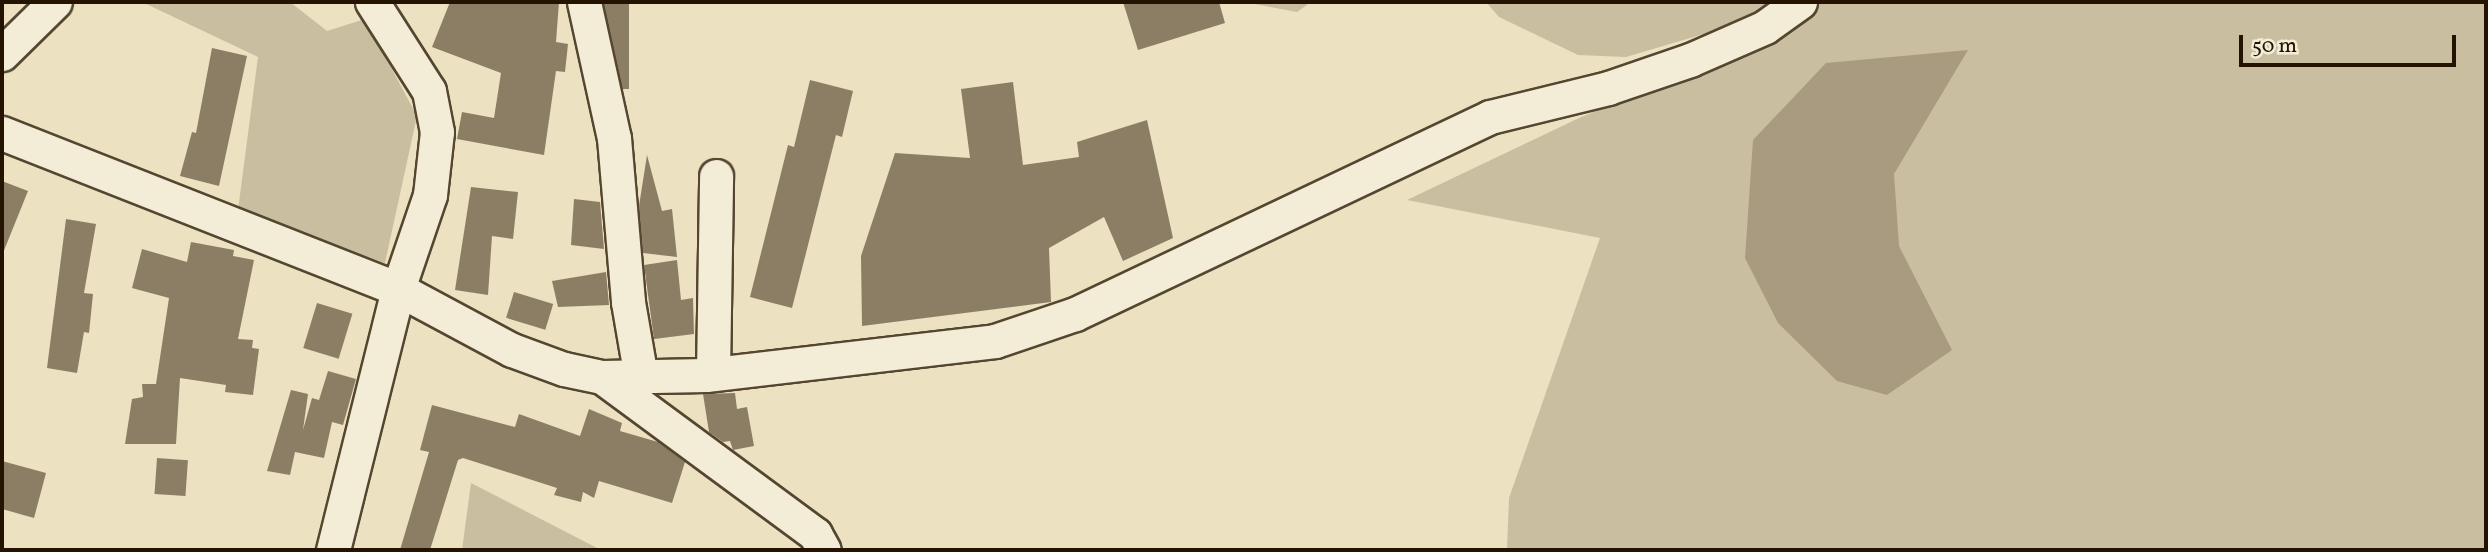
<!DOCTYPE html>
<html>
<head>
<meta charset="utf-8">
<style>
	body { margin:0 }
	#map { position:relative; width:2488px; height:552px; overflow:hidden; background:#ece1c1; font-family:Vollkorn,serif }
	div>[style] { position:absolute }
	[style*='--x'] { left:calc(var(--x)*1px); top:calc(var(--y)*1px); width:calc(var(--w)*1px); rotate:calc(var(--a)*1deg) }
	.green>* { inset:0; background:#cabea0 }
	.water>* { inset:0; background:#a89b7f }
	.building>* { inset:0; background:#8c7e64; transform-origin:0 0 }
	.roads { filter:drop-shadow(2px 0 #554630) drop-shadow(-2px 0 #554630) drop-shadow(0 2px #554630) drop-shadow(0 -2px #554630) }
	.minor>* { height:33px; margin:-16.5px; padding:0 16.5px; transform-origin:16.5px; border-radius:16.5px; background:#f3ecd7 }
	span { translate:-50% -50%; white-space:nowrap; text-align:center; line-height:1.15; -webkit-text-stroke:7px #f3ecd7; paint-order:stroke }
	.frame { position:absolute; inset:0; border:4px solid #231300; pointer-events:none }
	.scale { position:absolute; left:2239px; top:35px; width:217px; height:32px; box-sizing:border-box; border:4px solid #231300; border-top:0; padding-left:9px; font-size:21px; line-height:24px; white-space:nowrap; color:#231300; -webkit-text-stroke:5px #f3ecd7; paint-order:stroke }
</style>
</head>
<body>
<div id="map">
	<div class="green">
		<i style="clip-path:polygon(142px 2px,290px 2px,327px 31px,365px 19px,417px 116px,385px 263px,238px 210px,258px 57px)"></i>
		<i style="clip-path:polygon(1243px 2px,1311px 2px,1297px 12px)"></i>
		<i style="clip-path:polygon(1486px 2px,2486px 2px,2486px 550px,1507px 550px,1509px 498px,1600px 238px,1407px 200px,1579px 118px,1760px 44px,1751px 20px,1626px 57px,1578px 55px,1499px 17px)"></i>
		<i style="clip-path:polygon(471px 483px,601px 550px,462px 550px)"></i>
	</div>
	<div class="water">
		<i style="clip-path:polygon(1968px 50px,1894px 174px,1899px 246px,1952px 350px,1887px 395px,1837px 381px,1778px 323px,1745px 258px,1753px 140px,1826px 63px)"></i>
	</div>
	<div class="building">
		<i style="clip-path:polygon(450px 2px,559px 2px,556px 42px,568px 44px,565px 72px,556px 71px,544px 155px,457px 139px,462px 112px,494px 118px,501px 73px,432px 47px)"></i>
		<i style="left:604px;top:2px;width:25px;height:87px"></i>
		<i style="clip-path:polygon(1123px 2px,1219px 2px,1225px 23px,1138px 50px)"></i>
		<i style="clip-path:polygon(212px 48px,247px 56px,219px 186px,180px 176px,192px 132px,196px 133px)"></i>
		<i style="clip-path:polygon(810px 80px,853px 91px,842px 137px,836px 135px,792px 308px,750px 297px,788px 145px,794px 147px)"></i>
		<i style="clip-path:polygon(1013px 82px,1023px 165px,1079px 157px,1077px 142px,1147px 120px,1173px 238px,1123px 261px,1104px 217px,1049px 248px,1051px 302px,862px 326px,861px 256px,895px 153px,970px 158px,961px 89px)"></i>
		<i style="clip-path:polygon(647px 155px,662px 211px,672px 209px,677px 257px,643px 253px,639px 206px)"></i>
		<i style="clip-path:polygon(2px 181px,28px 191px,3px 253px,2px 253px)"></i>
		<i style="clip-path:polygon(471px 187px,518px 192px,513px 239px,492px 236px,488px 295px,455px 290px)"></i>
		<i style="clip-path:polygon(574px 199px,600px 202px,604px 249px,571px 245px)"></i>
		<i style="clip-path:polygon(66px 219px,96px 224px,84px 293px,93px 294px,89px 333px,84px 332px,77px 373px,47px 368px)"></i>
		<i style="clip-path:polygon(191px 242px,234px 250px,233px 256px,254px 260px,238px 339px,253px 340px,252px 348px,259px 349px,253px 395px,225px 392px,226px 385px,180px 378px,176px 444px,125px 444px,132px 399px,143px 397px,142px 384px,156px 384px,169px 298px,132px 288px,142px 249px,187px 262px)"></i>
		<i style="clip-path:polygon(677px 260px,681px 300px,693px 298px,694px 334px,654px 339px,644px 265px)"></i>
		<i style="clip-path:polygon(606px 272px,609px 305px,558px 307px,552px 281px)"></i>
		<i style="left:514px;top:292px;width:41px;height:27px;rotate:17deg"></i>
		<i style="left:317px;top:303px;width:37px;height:47px;rotate:17deg"></i>
		<i style="clip-path:polygon(328px 371px,356px 379px,343px 425px,332px 422px,324px 458px,295px 452px,290px 475px,267px 471px,291px 390px,308px 394px,303px 430px,312px 398px,319px 400px)"></i>
		<i style="clip-path:polygon(735px 393px,737px 409px,747px 407px,754px 446px,733px 450px,730px 441px,723px 442px,709px 432px,703px 394px)"></i>
		<i style="clip-path:polygon(432px 405px,515px 427px,519px 414px,580px 436px,589px 409px,622px 423px,620px 431px,658px 442px,685px 462px,672px 503px,599px 481px,594px 498px,583px 492px,581px 502px,554px 495px,557px 488px,463px 458px,458px 460px,430px 550px,400px 550px,429px 452px,420px 450px)"></i>
		<i style="left:157px;top:458px;width:31px;height:36px;rotate:4deg"></i>
		<i style="clip-path:polygon(2px 461px,46px 473px,34px 518px,2px 509px)"></i>
	</div>
	<div class="roads">
		<div class="minor">
			<i style="--x:584;--y:2;--w:139;--a:77.6"></i>
			<i style="--x:614;--y:138;--w:165;--a:85.1"></i>
			<i style="--x:628;--y:302;--w:76;--a:80.2"></i>
			<i style="--x:2;--y:54;--w:74;--a:-44.5"></i>
			<i style="--x:2;--y:133;--w:426;--a:21.5"></i>
			<i style="--x:398;--y:289;--w:129;--a:28.2"></i>
			<i style="--x:512;--y:350;--w:55;--a:20.1"></i>
			<i style="--x:564;--y:369;--w:39;--a:12"></i>
			<i style="--x:602;--y:377;--w:104;--a:-1.1"></i>
			<i style="--x:706;--y:375;--w:291;--a:-6.7"></i>
			<i style="--x:995;--y:341;--w:84;--a:-18.6"></i>
			<i style="--x:1075;--y:314;--w:459;--a:-25.4"></i>
			<i style="--x:1490;--y:117;--w:122;--a:-13.8"></i>
			<i style="--x:1608;--y:88;--w:87;--a:-18.9"></i>
			<i style="--x:1690;--y:60;--w:82;--a:-23.7"></i>
			<i style="--x:1765;--y:27;--w:43;--a:-35.5"></i>
			<i style="--x:713;--y:374;--w:198;--a:-89.1"></i>
			<i style="--x:602;--y:377;--w:265;--a:36.4"></i>
			<i style="--x:815;--y:534;--w:18;--a:61"></i>
			<i style="--x:333;--y:550;--w:269;--a:-76"></i>
			<i style="--x:398;--y:289;--w:99;--a:-71.2"></i>
			<i style="--x:430;--y:195;--w:63;--a:-83.7"></i>
			<i style="--x:437;--y:132;--w:42;--a:-101"></i>
			<i style="--x:429;--y:91;--w:106;--a:-122.6"></i>
		</div>
	</div>
	<div class="frame"></div>
	<div class="scale">50 m</div>
</div>
</body>
</html>
